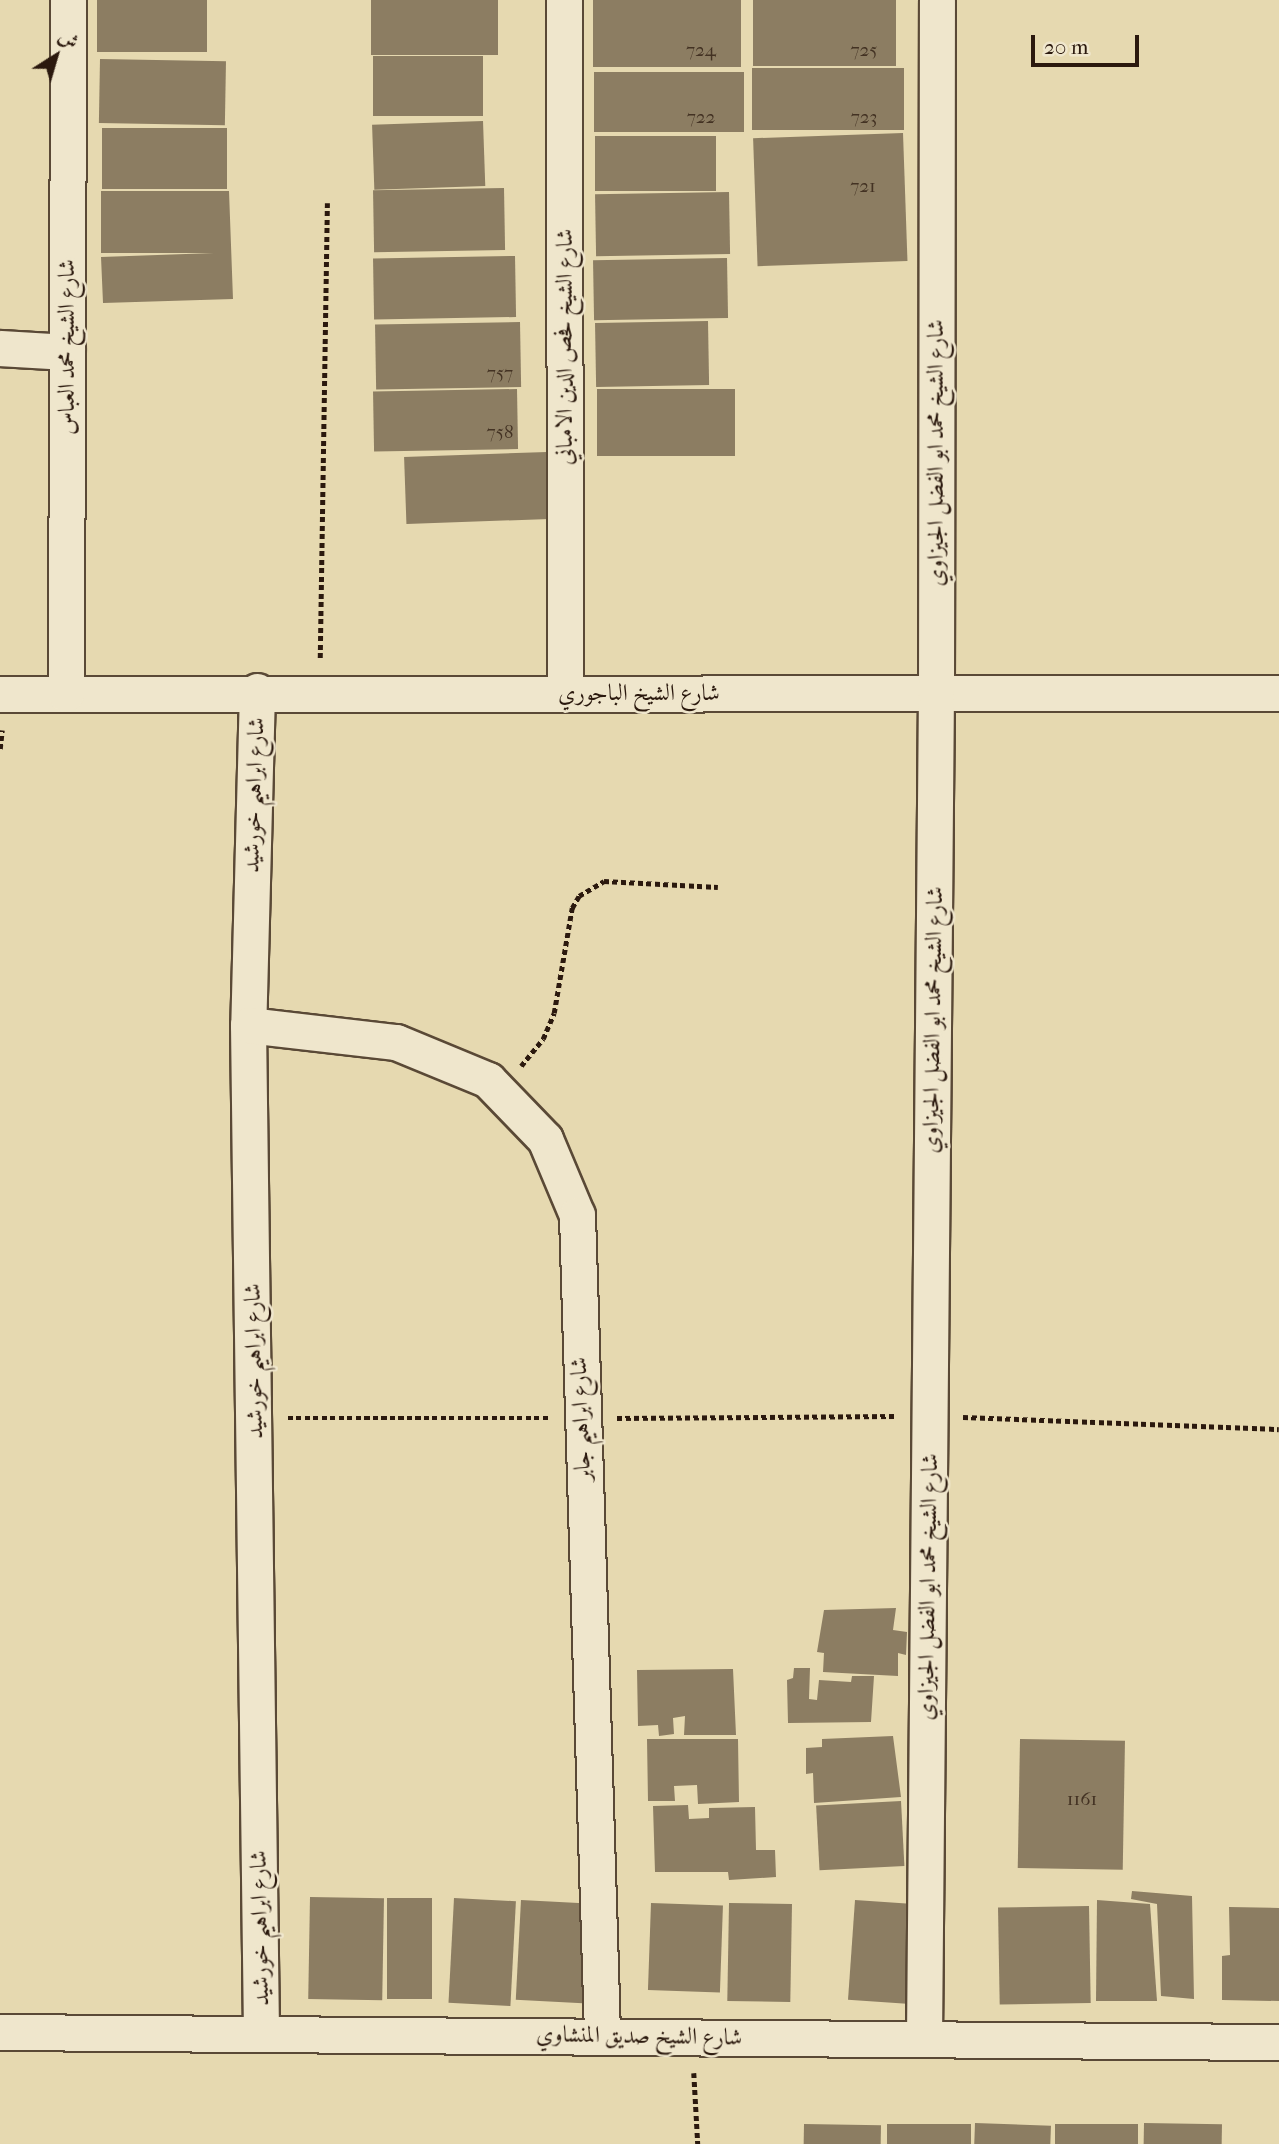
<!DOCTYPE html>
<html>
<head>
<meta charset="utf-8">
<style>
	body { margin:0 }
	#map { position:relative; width:1279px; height:2144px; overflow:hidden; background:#e6d9b0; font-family:"IM FELL French Canon",Amiri,serif }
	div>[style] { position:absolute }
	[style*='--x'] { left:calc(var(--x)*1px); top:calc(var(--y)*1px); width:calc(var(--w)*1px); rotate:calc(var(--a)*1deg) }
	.building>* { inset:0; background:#8c7d62; transform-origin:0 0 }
	.path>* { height:4.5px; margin-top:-2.25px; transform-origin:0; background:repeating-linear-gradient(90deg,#2b190e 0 5px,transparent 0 8.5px) }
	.roads { filter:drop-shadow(2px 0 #5a4936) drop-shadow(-2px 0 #5a4936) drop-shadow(0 2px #5a4936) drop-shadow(0 -2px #5a4936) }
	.street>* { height:35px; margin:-17.5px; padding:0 17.5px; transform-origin:17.5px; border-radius:17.5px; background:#efe6cc }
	span { translate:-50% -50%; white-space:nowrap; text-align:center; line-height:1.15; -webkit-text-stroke:5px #efe6cc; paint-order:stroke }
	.number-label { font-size:19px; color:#433223 }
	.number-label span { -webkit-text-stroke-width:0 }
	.street-label { font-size:23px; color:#2b190e }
	.north { position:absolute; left:21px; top:21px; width:70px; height:70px; -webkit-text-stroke:5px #efe6cc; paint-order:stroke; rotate:37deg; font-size:19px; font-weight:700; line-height:28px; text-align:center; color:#2b190e }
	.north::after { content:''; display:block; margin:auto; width:24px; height:32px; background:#2b190e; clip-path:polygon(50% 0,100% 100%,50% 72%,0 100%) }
	.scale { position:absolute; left:1031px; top:35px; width:108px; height:32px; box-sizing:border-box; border:4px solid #2b190e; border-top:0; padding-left:9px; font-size:21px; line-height:24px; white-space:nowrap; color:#2b190e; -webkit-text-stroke:5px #efe6cc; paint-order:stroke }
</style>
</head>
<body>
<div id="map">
	<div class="building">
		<i style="left:97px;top:0;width:110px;height:52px"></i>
		<i style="left:371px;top:0;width:127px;height:55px"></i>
		<i style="left:593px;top:0;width:148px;height:67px"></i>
		<i style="left:753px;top:0;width:143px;height:66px"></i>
		<i style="left:483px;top:56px;width:60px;height:110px;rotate:90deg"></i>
		<i style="left:100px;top:59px;width:126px;height:64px;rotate:1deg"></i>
		<i style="left:752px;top:68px;width:152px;height:62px"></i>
		<i style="left:594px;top:72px;width:150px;height:60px"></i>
		<i style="left:483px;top:121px;width:65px;height:111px;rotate:88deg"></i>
		<i style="left:102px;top:128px;width:125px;height:61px"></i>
		<i style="left:903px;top:133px;width:128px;height:150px;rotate:88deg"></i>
		<i style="left:595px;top:136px;width:121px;height:55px"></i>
		<i style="left:504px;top:188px;width:62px;height:131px;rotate:89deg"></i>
		<i style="clip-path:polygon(101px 191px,229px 191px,233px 299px,103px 303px,101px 257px,214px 253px,101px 253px)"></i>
		<i style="left:729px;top:192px;width:62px;height:134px;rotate:89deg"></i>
		<i style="left:515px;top:256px;width:61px;height:142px;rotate:89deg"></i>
		<i style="left:727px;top:258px;width:60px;height:134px;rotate:89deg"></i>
		<i style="left:708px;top:321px;width:64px;height:113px;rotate:89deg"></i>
		<i style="left:520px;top:322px;width:65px;height:145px;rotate:89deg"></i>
		<i style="left:517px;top:389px;width:60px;height:144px;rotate:89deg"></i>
		<i style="left:735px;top:389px;width:67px;height:138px;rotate:90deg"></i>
		<i style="left:547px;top:452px;width:67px;height:143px;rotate:88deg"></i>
		<i style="clip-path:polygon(896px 1608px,893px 1630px,907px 1632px,906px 1655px,898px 1653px,898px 1676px,823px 1672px,824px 1653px,817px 1652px,824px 1610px)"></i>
		<i style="clip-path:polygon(794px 1668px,810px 1668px,809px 1699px,817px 1700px,819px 1680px,851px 1682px,852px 1676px,874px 1676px,871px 1722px,788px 1723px,787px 1680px,793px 1678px)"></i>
		<i style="clip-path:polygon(733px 1669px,736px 1735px,684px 1735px,685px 1716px,673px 1718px,674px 1734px,659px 1736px,658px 1725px,638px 1726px,637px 1670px)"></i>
		<i style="clip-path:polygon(893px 1736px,901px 1797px,814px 1803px,813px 1773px,806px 1774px,806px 1748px,822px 1747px,822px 1739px)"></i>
		<i style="clip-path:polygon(647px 1739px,738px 1739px,739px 1802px,698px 1804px,697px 1785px,674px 1786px,675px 1801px,648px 1801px)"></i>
		<i style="left:1020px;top:1739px;width:105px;height:129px;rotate:1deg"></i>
		<i style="left:901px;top:1801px;width:65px;height:85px;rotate:87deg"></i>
		<i style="clip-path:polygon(688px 1805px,689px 1819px,709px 1818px,709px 1808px,755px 1807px,756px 1850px,775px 1850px,776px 1877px,729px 1880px,728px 1872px,655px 1872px,653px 1806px)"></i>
		<i style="clip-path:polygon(1132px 1891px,1192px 1896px,1194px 1999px,1161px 1996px,1157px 1904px,1131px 1899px)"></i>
		<i style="left:310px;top:1897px;width:74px;height:102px;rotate:1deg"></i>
		<i style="left:387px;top:1898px;width:45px;height:101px"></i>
		<i style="left:454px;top:1898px;width:62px;height:105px;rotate:3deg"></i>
		<i style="left:521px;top:1900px;width:67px;height:100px;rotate:3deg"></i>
		<i style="left:855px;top:1900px;width:66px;height:100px;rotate:4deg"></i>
		<i style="clip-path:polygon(1097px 1900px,1150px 1904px,1157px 2001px,1096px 2001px)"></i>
		<i style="left:651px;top:1903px;width:72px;height:87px;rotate:2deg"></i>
		<i style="left:792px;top:1904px;width:98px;height:63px;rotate:91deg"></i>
		<i style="left:1089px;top:1906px;width:97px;height:91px;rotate:89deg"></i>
		<i style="clip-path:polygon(1229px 1907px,1279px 1908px,1279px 2001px,1222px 2000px,1222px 1956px,1230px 1955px)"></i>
		<i style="left:975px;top:2123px;width:76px;height:21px;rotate:2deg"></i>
		<i style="left:1144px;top:2123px;width:78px;height:21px;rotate:1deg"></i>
		<i style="left:804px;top:2124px;width:77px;height:20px;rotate:1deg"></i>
		<i style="left:971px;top:2124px;width:20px;height:84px;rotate:90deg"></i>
		<i style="left:1055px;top:2124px;width:83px;height:20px"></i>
	</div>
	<div class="path">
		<i style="--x:320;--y:658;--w:455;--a:-89.1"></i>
		<i style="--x:0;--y:749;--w:19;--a:-84"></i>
		<i style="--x:521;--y:1066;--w:35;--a:-51"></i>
		<i style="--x:543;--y:1039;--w:28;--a:-67"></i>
		<i style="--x:554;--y:1013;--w:107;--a:-80.3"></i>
		<i style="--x:572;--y:908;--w:14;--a:-60"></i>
		<i style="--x:579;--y:896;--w:29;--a:-31"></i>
		<i style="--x:604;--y:881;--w:114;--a:3"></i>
		<i style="--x:963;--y:1417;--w:316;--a:2.2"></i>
		<i style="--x:288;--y:1418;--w:260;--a:0"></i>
		<i style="--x:617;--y:1418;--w:278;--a:-0.4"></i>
		<i style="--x:694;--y:2073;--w:71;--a:86.8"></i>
	</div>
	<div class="roads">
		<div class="street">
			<i style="--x:564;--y:0;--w:694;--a:89.92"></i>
			<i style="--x:0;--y:348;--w:67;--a:3.4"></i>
			<i style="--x:257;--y:691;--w:334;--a:91.5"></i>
			<i style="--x:248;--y:1025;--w:1007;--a:89.26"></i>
			<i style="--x:0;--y:694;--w:1279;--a:-0.04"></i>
			<i style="--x:66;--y:694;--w:694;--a:-89.83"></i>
			<i style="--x:248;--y:1025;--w:149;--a:6.6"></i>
			<i style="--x:396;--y:1042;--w:100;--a:22.4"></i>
			<i style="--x:488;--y:1080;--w:82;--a:46"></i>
			<i style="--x:545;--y:1139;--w:82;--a:67.2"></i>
			<i style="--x:577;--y:1215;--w:820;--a:88.25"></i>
			<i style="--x:0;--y:2032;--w:1279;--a:0.45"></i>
			<i style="--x:924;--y:2039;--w:1346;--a:-89.49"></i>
			<i style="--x:936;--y:693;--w:693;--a:-89.92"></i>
		</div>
	</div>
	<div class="number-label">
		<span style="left:701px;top:51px">724</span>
		<span style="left:864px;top:51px">725</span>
		<span style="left:701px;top:118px">722</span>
		<span style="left:864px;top:118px">723</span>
		<span style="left:863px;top:187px">721</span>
		<span style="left:500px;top:374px">757</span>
		<span style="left:500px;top:433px">758</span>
		<span style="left:1082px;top:1800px">1161</span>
	</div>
	<div class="street-label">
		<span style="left:67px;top:347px;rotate:-90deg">شارع الشيخ محمد العباس</span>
		<span style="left:565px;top:347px;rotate:-90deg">شارع الشيخ فحص الدين الامباني</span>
		<span style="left:936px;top:453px;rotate:-90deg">شارع الشيخ محمد ابو الفضل الجيزاوي</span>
		<span style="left:639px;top:693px">شارع الشيخ الباجوري</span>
		<span style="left:254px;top:795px;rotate:-88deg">شارع ابراهيم خورشيد</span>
		<span style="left:933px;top:1020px;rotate:-89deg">شارع الشيخ محمد ابو الفضل الجيزاوي</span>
		<span style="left:254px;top:1361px;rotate:-91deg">شارع ابراهيم خورشيد</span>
		<span style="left:581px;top:1419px;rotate:-92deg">شارع ابراهيم جابر</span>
		<span style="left:928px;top:1587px;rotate:-89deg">شارع الشيخ محمد ابو الفضل الجيزاوي</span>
		<span style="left:260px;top:1928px;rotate:-91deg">شارع ابراهيم خورشيد</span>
		<span style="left:639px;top:2036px;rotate:1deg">شارع الشيخ صديق المنشاوي</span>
	</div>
	<div class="north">ش</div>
	<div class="scale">20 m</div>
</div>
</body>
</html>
